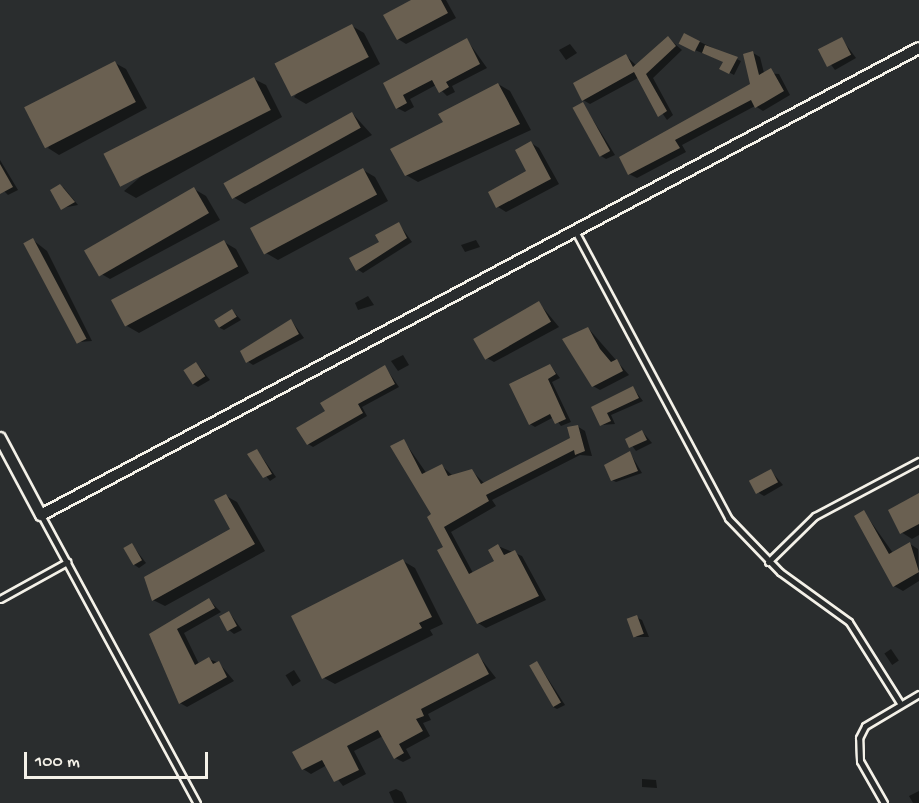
<!DOCTYPE html>
<html>
<head>
<meta charset="utf-8">
<style>
	body { margin:0 }
	#map { position:relative; width:919px; height:803px; overflow:hidden; background:#2a2d2e; font-family:"Gochi Hand",sans-serif }
	div>[style] { position:absolute }
	[style*='--x'] { left:calc(var(--x)*1px); top:calc(var(--y)*1px); width:calc(var(--w)*1px); rotate:calc(var(--a)*1deg) }
	.shadow>* { inset:0; background:#0007; transform-origin:0 0 }
	.building>* { inset:0; background:#6a6051; transform-origin:0 0 }
	.roads { filter:drop-shadow(2px 0 #f4f1e8) drop-shadow(-2px 0 #f4f1e8) drop-shadow(0 2px #f4f1e8) drop-shadow(0 -2px #f4f1e8) }
	.service>* { height:5px; margin:-2.5px; padding:0 2.5px; transform-origin:2.5px; border-radius:2.5px; background:#2a2d2e }
	.minor>* { height:10px; margin:-5px; padding:0 5px; transform-origin:5px; border-radius:5px; background:#2a2d2e }
	span { translate:-50% -50%; white-space:nowrap; text-align:center; line-height:1.15; -webkit-text-stroke:5px #2a2d2e; paint-order:stroke }
	.scale { position:absolute; left:24px; top:752px; width:184px; height:27px; box-sizing:border-box; border:3px solid #f4f1e8; border-top:0; padding-left:8px; font-size:18px; line-height:21px; white-space:nowrap; color:#f4f1e8; -webkit-text-stroke:4px #2a2d2e; paint-order:stroke }
</style>
</head>
<body>
<div id="map">
	<div class="shadow">
		<i style="clip-path:polygon(414px 0,446px 0,456px 18px,406px 44px,398px 39px)"></i>
		<i style="clip-path:polygon(352px 26px,364px 33px,380px 64px,306px 104px,294px 97px)"></i>
		<i style="clip-path:polygon(685px 35px,741px 61px,734px 75px,721px 68px,725px 62px,687px 47px)"></i>
		<i style="clip-path:polygon(668px 38px,682px 50px,653px 78px,673px 115px,667px 120px,638px 78px,590px 104px,583px 100px,626px 56px,637px 66px)"></i>
		<i style="clip-path:polygon(841px 38px,856px 58px,835px 70px,820px 50px)"></i>
		<i style="clip-path:polygon(467px 40px,487px 68px,452px 86px,455px 92px,447px 96px,436px 85px,410px 99px,414px 107px,405px 112px,397px 108px,385px 84px)"></i>
		<i style="clip-path:polygon(570px 44px,577px 53px,566px 60px,559px 50px)"></i>
		<i style="clip-path:polygon(753px 53px,760px 57px,764px 73px,779px 74px,790px 95px,763px 111px,755px 106px,682px 145px,686px 152px,637px 178px,629px 174px,621px 158px,752px 85px)"></i>
		<i style="clip-path:polygon(115px 63px,126px 69px,147px 108px,59px 155px,48px 148px)"></i>
		<i style="clip-path:polygon(254px 79px,266px 85px,282px 117px,136px 198px,124px 191px)"></i>
		<i style="clip-path:polygon(498px 84px,510px 91px,531px 130px,418px 182px,406px 175px)"></i>
		<i style="clip-path:polygon(583px 104px,615px 155px,606px 159px,601px 156px)"></i>
		<i style="clip-path:polygon(352px 113px,372px 135px,245px 204px,233px 197px)"></i>
		<i style="clip-path:polygon(531px 143px,539px 148px,559px 184px,506px 212px,498px 207px,528px 172px)"></i>
		<i style="clip-path:polygon(0 160px,18px 190px,8px 195px,0 187px)"></i>
		<i style="clip-path:polygon(363px 170px,375px 177px,388px 201px,278px 260px,266px 253px,253px 229px)"></i>
		<i style="clip-path:polygon(60px 186px,64px 188px,78px 205px,62px 208px)"></i>
		<i style="clip-path:polygon(194px 189px,206px 196px,220px 220px,110px 279px,98px 272px)"></i>
		<i style="clip-path:polygon(399px 224px,412px 242px,363px 273px,357px 269px)"></i>
		<i style="clip-path:polygon(33px 240px,47px 251px,92px 341px,79px 342px)"></i>
		<i style="clip-path:polygon(476px 240px,480px 247px,465px 252px,461px 245px)"></i>
		<i style="clip-path:polygon(224px 242px,236px 249px,249px 273px,139px 333px,127px 326px)"></i>
		<i style="clip-path:polygon(368px 296px,374px 305px,358px 310px,355px 303px)"></i>
		<i style="clip-path:polygon(539px 303px,559px 327px,494px 362px,485px 357px)"></i>
		<i style="clip-path:polygon(232px 310px,241px 320px,224px 330px,218px 327px)"></i>
		<i style="clip-path:polygon(291px 320px,304px 338px,253px 365px,247px 361px)"></i>
		<i style="clip-path:polygon(588px 328px,629px 375px,600px 390px,593px 386px)"></i>
		<i style="clip-path:polygon(403px 355px,409px 365px,398px 371px,391px 361px)"></i>
		<i style="clip-path:polygon(196px 363px,210px 380px,198px 387px,193px 384px)"></i>
		<i style="clip-path:polygon(550px 365px,560px 378px,552px 382px,571px 422px,561px 426px,554px 417px,535px 427px,530px 424px)"></i>
		<i style="clip-path:polygon(385px 367px,399px 387px,362px 407px,367px 416px,313px 447px,308px 444px,327px 411px)"></i>
		<i style="clip-path:polygon(633px 388px,643px 401px,611px 415px,615px 424px,601px 425px,593px 407px)"></i>
		<i style="clip-path:polygon(577px 426px,585px 431px,592px 456px,580px 455px,492px 500px,496px 506px,451px 532px,473px 573px,496px 562px,498px 546px,522px 556px,546px 600px,486px 628px,478px 623px,404px 441px,427px 474px,442px 466px,453px 476px,472px 471px,485px 484px,572px 439px)"></i>
		<i style="clip-path:polygon(642px 431px,652px 443px,636px 451px,627px 439px)"></i>
		<i style="clip-path:polygon(257px 450px,276px 477px,270px 481px,249px 455px)"></i>
		<i style="clip-path:polygon(630px 453px,642px 473px,616px 482px,612px 480px)"></i>
		<i style="clip-path:polygon(771px 471px,783px 485px,764px 496px,759px 493px)"></i>
		<i style="clip-path:polygon(919px 495px,919px 535px,912px 539px,901px 532px)"></i>
		<i style="clip-path:polygon(226px 496px,237px 502px,265px 551px,165px 606px,153px 600px,232px 530px)"></i>
		<i style="clip-path:polygon(864px 512px,893px 553px,910px 544px,918px 549px,919px 581px,903px 591px,894px 586px)"></i>
		<i style="clip-path:polygon(132px 545px,146px 563px,139px 568px,133px 564px)"></i>
		<i style="clip-path:polygon(403px 561px,415px 568px,443px 624px,430px 630px,433px 635px,335px 684px,324px 678px)"></i>
		<i style="clip-path:polygon(209px 600px,221px 612px,184px 633px,199px 664px,209px 659px,219px 663px,234px 681px,187px 707px,180px 703px,151px 634px)"></i>
		<i style="clip-path:polygon(229px 612px,242px 630px,234px 634px,229px 630px)"></i>
		<i style="clip-path:polygon(636px 617px,642px 620px,649px 637px,636px 637px)"></i>
		<i style="left:891px;top:649px;width:14px;height:8px;rotate:56deg"></i>
		<i style="clip-path:polygon(478px 655px,496px 678px,428px 714px,431px 720px,423px 723px,430px 736px,406px 749px,411px 758px,403px 762px,395px 758px,383px 736px,354px 751px,366px 774px,343px 786px,327px 765px,311px 774px,303px 769px)"></i>
		<i style="clip-path:polygon(537px 662px,565px 705px,557px 709px,553px 707px)"></i>
		<i style="left:294px;top:670px;width:13px;height:10px;rotate:58deg"></i>
		<i style="clip-path:polygon(642px 779px,656px 780px,657px 788px,642px 787px)"></i>
		<i style="clip-path:polygon(396px 789px,402px 792px,407px 803px,394px 803px,389px 792px)"></i>
		<i style="clip-path:polygon(919px 791px,919px 803px,913px 803px,909px 796px)"></i>
	</div>
	<div class="building">
		<i style="clip-path:polygon(411px 0,441px 0,448px 13px,397px 40px,383px 15px)"></i>
		<i style="left:352px;top:24px;width:37px;height:87px;rotate:63deg"></i>
		<i style="left:684px;top:33px;width:18px;height:12px;rotate:27deg"></i>
		<i style="clip-path:polygon(668px 36px,676px 46px,646px 74px,667px 111px,658px 117px,634px 72px,582px 101px,573px 83px,626px 54px,633px 67px)"></i>
		<i style="left:842px;top:37px;width:20px;height:27px;rotate:63deg"></i>
		<i style="clip-path:polygon(467px 38px,480px 64px,446px 82px,449px 87px,439px 93px,432px 80px,403px 95px,407px 103px,396px 109px,383px 83px)"></i>
		<i style="clip-path:polygon(705px 45px,738px 57px,729px 74px,719px 69px,723px 62px,702px 53px)"></i>
		<i style="clip-path:polygon(753px 51px,759px 75px,771px 68px,784px 91px,755px 108px,751px 100px,675px 140px,680px 148px,628px 175px,619px 157px,750px 84px,743px 54px)"></i>
		<i style="left:115px;top:61px;width:46px;height:102px;rotate:63deg"></i>
		<i style="left:254px;top:77px;width:37px;height:169px;rotate:63deg"></i>
		<i style="clip-path:polygon(498px 83px,520px 124px,405px 176px,390px 149px,443px 122px,438px 114px)"></i>
		<i style="left:583px;top:102px;width:56px;height:12px;rotate:61deg"></i>
		<i style="left:352px;top:112px;width:18px;height:147px;rotate:61deg"></i>
		<i style="clip-path:polygon(531px 141px,551px 179px,496px 208px,488px 192px,526px 171px,515px 150px)"></i>
		<i style="clip-path:polygon(0 164px,13px 187px,0 194px)"></i>
		<i style="left:363px;top:168px;width:30px;height:128px;rotate:62deg"></i>
		<i style="clip-path:polygon(60px 184px,75px 202px,61px 210px,50px 190px)"></i>
		<i style="left:194px;top:187px;width:30px;height:127px;rotate:60deg"></i>
		<i style="clip-path:polygon(399px 222px,407px 238px,356px 271px,349px 258px,379px 242px,375px 235px)"></i>
		<i style="left:33px;top:238px;width:114px;height:11px;rotate:62deg"></i>
		<i style="left:224px;top:240px;width:30px;height:128px;rotate:62deg"></i>
		<i style="left:539px;top:301px;width:24px;height:76px;rotate:60deg"></i>
		<i style="left:232px;top:309px;width:9px;height:21px;rotate:58deg"></i>
		<i style="clip-path:polygon(291px 319px,299px 334px,246px 363px,240px 351px)"></i>
		<i style="clip-path:polygon(588px 327px,600px 349px,611px 362px,617px 359px,623px 371px,592px 387px,562px 339px)"></i>
		<i style="left:196px;top:362px;width:17px;height:15px;rotate:57deg"></i>
		<i style="clip-path:polygon(550px 364px,556px 374px,548px 379px,566px 419px,555px 424px,550px 414px,529px 425px,509px 384px)"></i>
		<i style="clip-path:polygon(385px 365px,395px 384px,358px 404px,363px 413px,307px 445px,296px 428px,325px 411px,320px 403px)"></i>
		<i style="clip-path:polygon(633px 386px,639px 398px,607px 413px,611px 421px,600px 426px,591px 407px)"></i>
		<i style="clip-path:polygon(578px 425px,585px 451px,575px 455px,574px 450px,486px 495px,489px 501px,444px 527px,469px 574px,494px 561px,488px 550px,498px 544px,504px 555px,515px 550px,539px 596px,477px 624px,437px 550px,443px 547px,427px 517px,431px 514px,390px 446px,404px 439px,422px 474px,442px 464px,448px 476px,472px 469px,481px 484px,570px 438px,567px 427px)"></i>
		<i style="clip-path:polygon(642px 430px,647px 440px,629px 448px,625px 439px)"></i>
		<i style="clip-path:polygon(257px 449px,272px 474px,263px 478px,247px 454px)"></i>
		<i style="clip-path:polygon(630px 451px,638px 471px,611px 481px,604px 465px)"></i>
		<i style="left:771px;top:469px;width:15px;height:25px;rotate:62deg"></i>
		<i style="clip-path:polygon(919px 493px,919px 524px,900px 534px,888px 510px)"></i>
		<i style="clip-path:polygon(226px 494px,255px 544px,152px 601px,144px 577px,230px 529px,214px 500px)"></i>
		<i style="clip-path:polygon(864px 510px,889px 554px,910px 542px,919px 572px,893px 587px,854px 516px)"></i>
		<i style="left:132px;top:543px;width:20px;height:10px;rotate:60deg"></i>
		<i style="clip-path:polygon(403px 559px,432px 617px,419px 623px,422px 628px,322px 679px,291px 616px)"></i>
		<i style="clip-path:polygon(209px 598px,215px 608px,177px 629px,195px 665px,209px 657px,213px 664px,219px 661px,227px 677px,179px 704px,149px 634px)"></i>
		<i style="left:229px;top:611px;width:17px;height:11px;rotate:62deg"></i>
		<i style="left:637px;top:615px;width:20px;height:11px;rotate:70deg"></i>
		<i style="clip-path:polygon(478px 653px,489px 674px,421px 709px,424px 716px,416px 719px,423px 731px,399px 744px,404px 753px,394px 759px,378px 730px,347px 746px,359px 770px,334px 782px,322px 760px,302px 770px,292px 752px)"></i>
		<i style="left:537px;top:661px;width:48px;height:9px;rotate:60deg"></i>
	</div>
	<div class="roads">
		<div class="service">
			<i style="--x:575;--y:231;--w:325;--a:61.9"></i>
			<i style="--x:728;--y:518;--w:75;--a:46.1"></i>
			<i style="--x:780;--y:572;--w:85;--a:35.9"></i>
			<i style="--x:849;--y:622;--w:96;--a:57.8"></i>
			<i style="--x:41;--y:515;--w:328;--a:61.6"></i>
			<i style="--x:768;--y:562;--w:66;--a:-44.4"></i>
			<i style="--x:815;--y:516;--w:118;--a:-27.9"></i>
			<i style="--x:0;--y:599;--w:77;--a:-28.9"></i>
			<i style="--x:884;--y:803;--w:48;--a:-119.7"></i>
			<i style="--x:860;--y:761;--w:23;--a:-92"></i>
			<i style="--x:859;--y:738;--w:13;--a:-63"></i>
			<i style="--x:865;--y:726;--w:63;--a:-30.7"></i>
		</div>
		<div class="minor">
			<i style="--x:0;--y:438;--w:87;--a:62"></i>
			<i style="--x:41;--y:515;--w:994;--a:-28.01"></i>
		</div>
	</div>
	<div class="scale">100 m</div>
</div>
</body>
</html>
